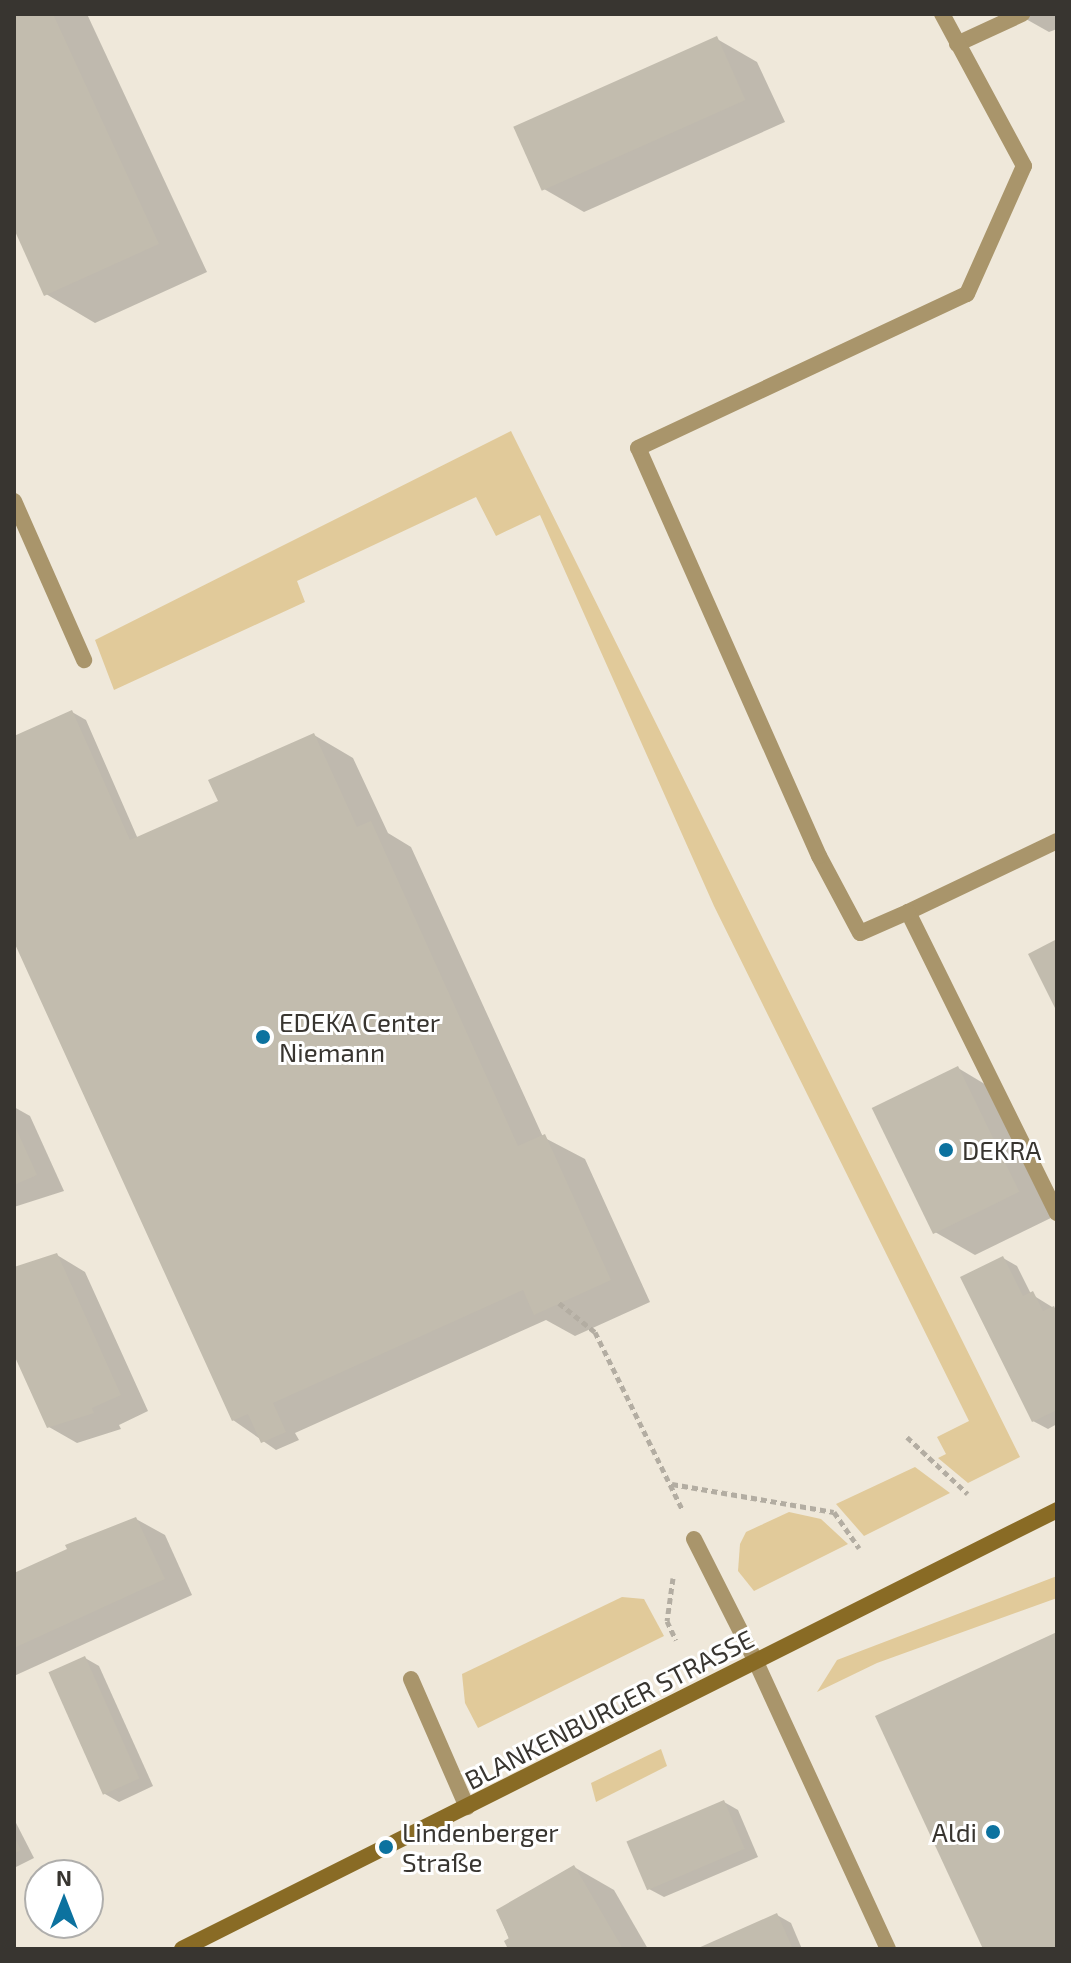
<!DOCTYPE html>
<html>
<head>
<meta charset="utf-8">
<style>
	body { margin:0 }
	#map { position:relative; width:1071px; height:1963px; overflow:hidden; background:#efe8da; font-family:"Exo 2",sans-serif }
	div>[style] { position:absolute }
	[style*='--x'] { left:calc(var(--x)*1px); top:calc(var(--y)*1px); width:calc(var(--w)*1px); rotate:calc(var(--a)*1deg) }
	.green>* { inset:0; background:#e1ca9a }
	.shadow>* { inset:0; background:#0003 }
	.building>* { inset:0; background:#c2bcae; transform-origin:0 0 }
	.path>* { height:5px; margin-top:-2.5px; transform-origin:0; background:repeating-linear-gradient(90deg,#b3ada2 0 6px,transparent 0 10px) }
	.service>* { height:16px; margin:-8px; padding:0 8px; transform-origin:8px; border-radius:8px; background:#a9956b }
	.minor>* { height:16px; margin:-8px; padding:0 8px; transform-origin:8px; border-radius:8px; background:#a9956b }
	.secondary>* { height:16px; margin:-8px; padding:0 8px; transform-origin:8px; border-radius:8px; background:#896b25 }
	.dots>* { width:22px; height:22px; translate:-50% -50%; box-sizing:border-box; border:4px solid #fff; border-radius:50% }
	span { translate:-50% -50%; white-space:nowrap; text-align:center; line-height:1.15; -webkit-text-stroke:6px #fff; paint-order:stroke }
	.poi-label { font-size:26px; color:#383530 }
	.left { translate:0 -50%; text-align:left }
	.right { translate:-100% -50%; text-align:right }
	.street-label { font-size:26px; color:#383530 }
	.frame { position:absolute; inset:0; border:16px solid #383530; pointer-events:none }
	.north { position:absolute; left:24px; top:1859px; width:80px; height:80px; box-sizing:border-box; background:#fff; border:2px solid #afaeac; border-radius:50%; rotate:0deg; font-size:22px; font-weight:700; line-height:32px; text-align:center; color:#383530 }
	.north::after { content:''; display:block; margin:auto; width:28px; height:36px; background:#0c729f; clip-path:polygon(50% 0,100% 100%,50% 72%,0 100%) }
</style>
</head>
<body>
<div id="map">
	<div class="green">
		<i style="clip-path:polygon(511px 431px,1020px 1457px,968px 1483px,938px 1458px,946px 1454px,937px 1437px,969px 1421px,714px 906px,540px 515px,496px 536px,476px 497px,297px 581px,305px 602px,114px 690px,95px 640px)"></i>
		<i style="clip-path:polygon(915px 1467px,950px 1493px,864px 1536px,836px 1504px)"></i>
		<i style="clip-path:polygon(789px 1512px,821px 1519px,848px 1544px,754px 1591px,738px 1571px,740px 1544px,746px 1532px)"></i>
		<i style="clip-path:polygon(1057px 1576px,1057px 1598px,877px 1663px,817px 1692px,837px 1660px)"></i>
		<i style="clip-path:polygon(622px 1597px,644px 1599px,664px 1636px,478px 1728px,465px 1703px,462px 1674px)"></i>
		<i style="clip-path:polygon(661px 1749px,667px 1766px,596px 1802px,591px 1783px)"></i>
	</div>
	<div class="shadow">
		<i style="clip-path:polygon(14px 14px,87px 14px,207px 272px,95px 323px,46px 294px,14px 224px)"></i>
		<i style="clip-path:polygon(1017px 14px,1057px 14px,1057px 29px,1049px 32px)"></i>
		<i style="clip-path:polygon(717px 39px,757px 62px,785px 122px,584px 212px,544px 189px)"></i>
		<i style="clip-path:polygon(72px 712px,86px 720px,138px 839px,220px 802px,314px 735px,353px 758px,388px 833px,411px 847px,543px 1137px,585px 1159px,650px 1302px,575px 1336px,546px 1320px,295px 1433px,299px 1440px,276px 1450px,233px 1420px,14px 937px,14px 738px)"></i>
		<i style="clip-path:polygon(958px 1068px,998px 1092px,1057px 1215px,975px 1255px,935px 1232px)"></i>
		<i style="clip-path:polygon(14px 1107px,30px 1116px,64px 1191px,14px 1207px)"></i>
		<i style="clip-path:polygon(57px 1255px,85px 1272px,148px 1411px,119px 1425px,121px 1429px,77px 1443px,49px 1427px,14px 1350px,14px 1275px)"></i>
		<i style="clip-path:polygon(1003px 1258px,1017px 1266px,1031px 1294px,1057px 1310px,1057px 1424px,1048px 1429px,1033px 1421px)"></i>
		<i style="clip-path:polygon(136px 1519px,165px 1535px,192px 1595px,14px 1676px,14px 1576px)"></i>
		<i style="clip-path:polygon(85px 1658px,99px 1666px,153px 1786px,119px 1802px,105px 1794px)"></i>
		<i style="clip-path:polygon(724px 1802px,738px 1810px,758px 1857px,664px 1897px,649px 1889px)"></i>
		<i style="clip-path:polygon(14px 1819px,34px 1858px,14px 1868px)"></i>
		<i style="clip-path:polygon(574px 1867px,614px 1890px,648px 1949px,513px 1949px,498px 1911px)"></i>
		<i style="clip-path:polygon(777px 1915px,791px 1923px,802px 1949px,700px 1949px)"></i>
	</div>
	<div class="building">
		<i style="clip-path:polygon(14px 14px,53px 14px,159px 244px,44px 296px,14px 229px)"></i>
		<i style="left:717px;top:36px;width:70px;height:223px;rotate:66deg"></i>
		<i style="clip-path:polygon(72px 710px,130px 840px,218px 801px,208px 780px,314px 733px,357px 827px,371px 821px,518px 1146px,545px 1134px,611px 1280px,534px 1315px,523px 1290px,273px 1403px,286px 1432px,261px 1443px,248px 1414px,232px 1421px,14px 942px,14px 736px)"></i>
		<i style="clip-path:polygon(1057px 939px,1057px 1012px,1028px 954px)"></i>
		<i style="left:958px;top:1066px;width:140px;height:96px;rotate:64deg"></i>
		<i style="clip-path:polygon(14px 1124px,37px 1175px,14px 1185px)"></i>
		<i style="clip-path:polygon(57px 1253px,121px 1395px,92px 1408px,94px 1413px,47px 1428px,14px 1355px,14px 1267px)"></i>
		<i style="clip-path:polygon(1003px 1256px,1023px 1296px,1033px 1291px,1043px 1311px,1054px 1306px,1057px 1313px,1057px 1410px,1032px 1422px,960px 1277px)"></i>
		<i style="clip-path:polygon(136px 1517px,165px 1579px,14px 1648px,14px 1573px,67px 1549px,65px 1545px)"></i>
		<i style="clip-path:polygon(1057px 1632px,1057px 1949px,983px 1949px,875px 1716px)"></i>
		<i style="left:85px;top:1656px;width:134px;height:40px;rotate:66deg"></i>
		<i style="left:724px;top:1800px;width:53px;height:106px;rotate:67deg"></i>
		<i style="clip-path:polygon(14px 1836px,21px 1850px,14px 1854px)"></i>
		<i style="clip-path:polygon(574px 1865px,623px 1949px,508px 1949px,504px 1941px,509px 1938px,496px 1910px)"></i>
		<i style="clip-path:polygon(777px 1913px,793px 1949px,696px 1949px)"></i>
	</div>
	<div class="path">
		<i style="--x:559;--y:1303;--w:46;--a:38.9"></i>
		<i style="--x:595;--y:1332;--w:197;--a:63.8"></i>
		<i style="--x:907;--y:1437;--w:83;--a:43.1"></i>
		<i style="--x:672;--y:1484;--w:164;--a:9.8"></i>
		<i style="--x:834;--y:1512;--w:44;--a:55.2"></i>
		<i style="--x:673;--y:1578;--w:43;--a:97.9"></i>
		<i style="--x:667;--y:1621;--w:21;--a:65"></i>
	</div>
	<div class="service">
		<i style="--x:957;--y:44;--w:72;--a:-24.8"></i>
		<i style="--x:1057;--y:841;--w:165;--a:154.5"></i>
		<i style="--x:908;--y:912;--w:336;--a:63.7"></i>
		<i style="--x:908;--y:912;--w:52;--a:156.4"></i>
		<i style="--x:860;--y:933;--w:87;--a:-118"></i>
		<i style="--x:819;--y:856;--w:446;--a:-113.9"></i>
		<i style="--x:638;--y:448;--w:363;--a:-25.1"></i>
		<i style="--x:967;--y:294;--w:140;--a:-66"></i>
		<i style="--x:1024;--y:166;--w:173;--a:-118.3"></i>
		<i style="--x:694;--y:1539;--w:138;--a:63.2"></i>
		<i style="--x:411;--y:1679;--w:140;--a:66.4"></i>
	</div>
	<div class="minor">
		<i style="--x:14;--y:501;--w:174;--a:66.2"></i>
		<i style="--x:756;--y:1662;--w:316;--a:65.3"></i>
	</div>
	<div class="secondary">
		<i style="--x:182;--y:1949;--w:979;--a:-26.64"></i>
	</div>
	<div class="dots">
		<i style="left:263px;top:1037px;background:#0c729f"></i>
		<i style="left:946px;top:1150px;background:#0c729f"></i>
		<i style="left:993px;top:1832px;background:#0c729f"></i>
		<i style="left:386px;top:1847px;background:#0c729f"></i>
	</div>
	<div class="poi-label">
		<span class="left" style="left:279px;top:1037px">EDEKA Center<br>Niemann</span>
		<span class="left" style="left:962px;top:1150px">DEKRA</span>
		<span class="left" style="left:402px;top:1847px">Lindenberger<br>Straße</span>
		<span class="right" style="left:977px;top:1832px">Aldi</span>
	</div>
	<div class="street-label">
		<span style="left:609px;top:1709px;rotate:-27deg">BLANKENBURGER STRASSE</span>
	</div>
	<div class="frame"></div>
	<div class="north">N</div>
</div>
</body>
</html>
